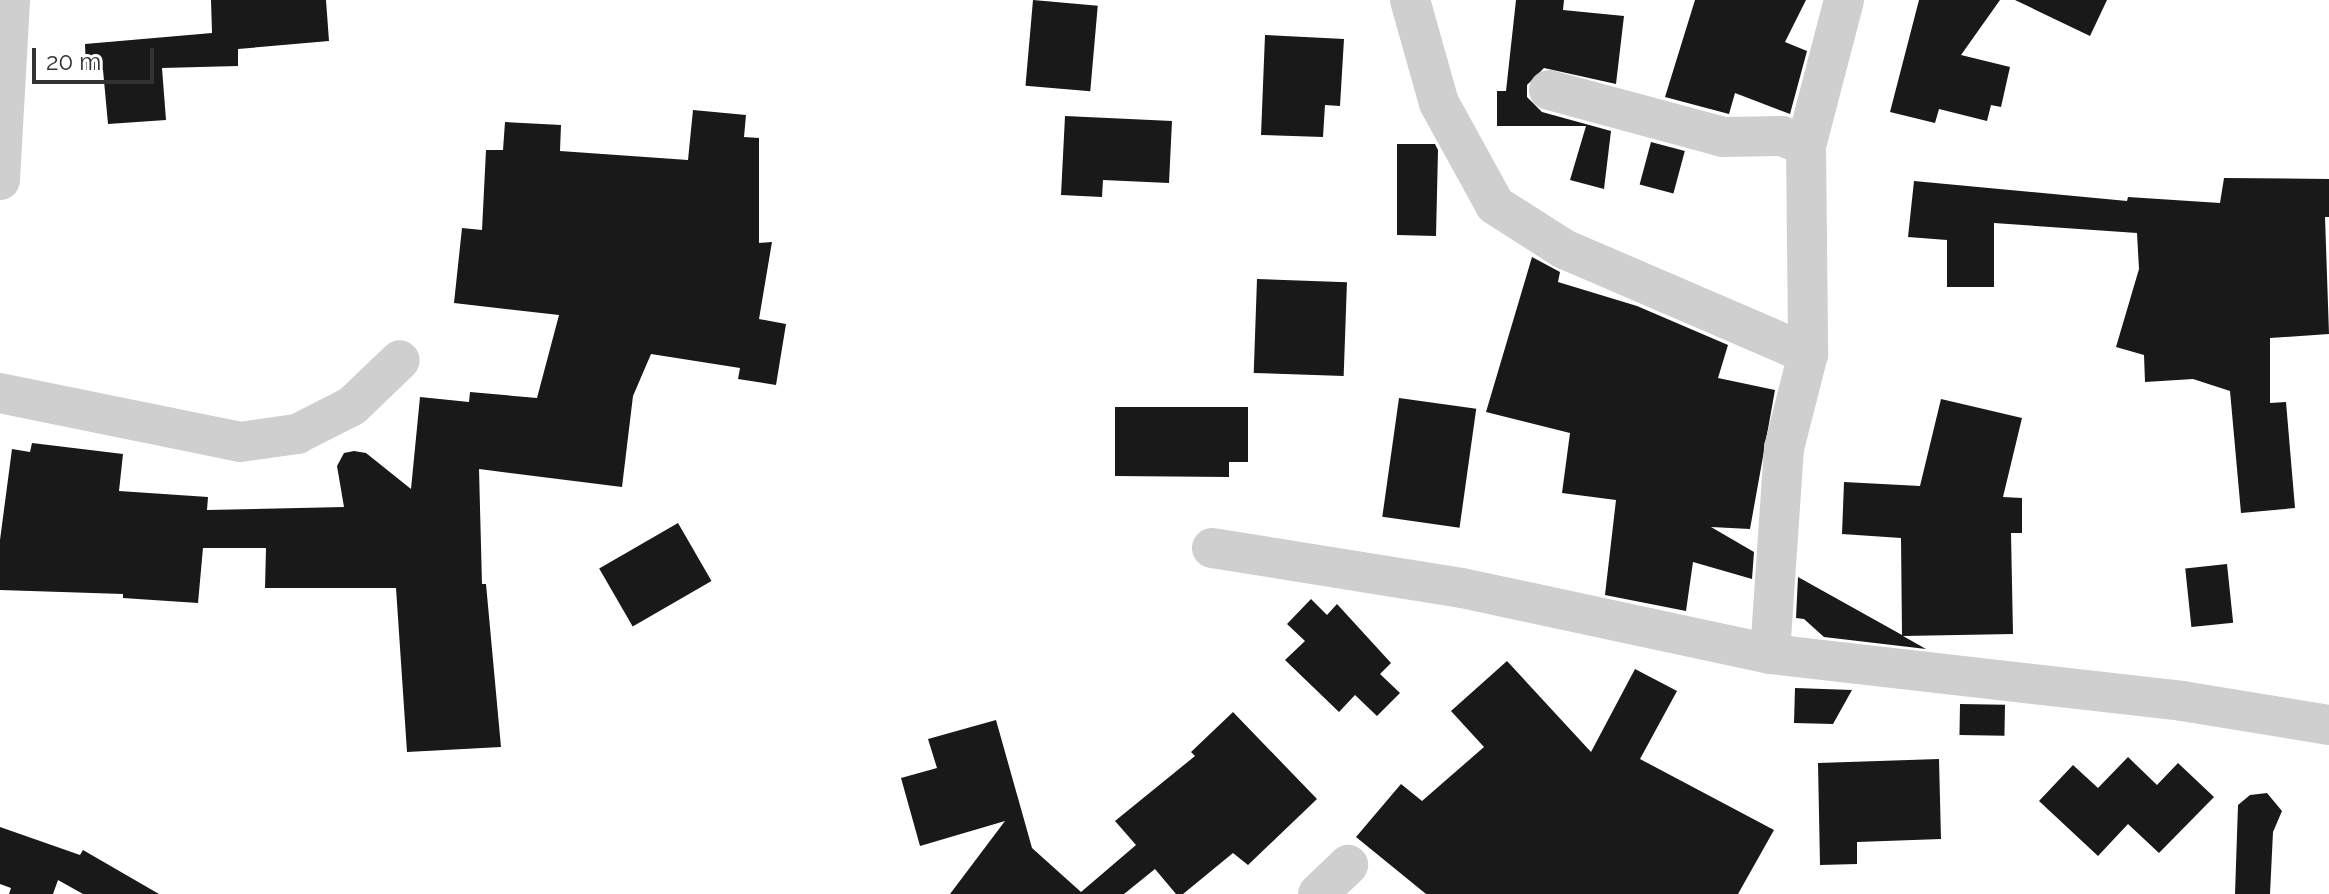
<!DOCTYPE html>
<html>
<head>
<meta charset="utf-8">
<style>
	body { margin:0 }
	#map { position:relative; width:2329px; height:894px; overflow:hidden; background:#fff; font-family:Raleway,sans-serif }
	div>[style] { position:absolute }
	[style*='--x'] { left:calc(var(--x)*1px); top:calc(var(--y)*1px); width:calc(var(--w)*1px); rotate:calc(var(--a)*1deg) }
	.building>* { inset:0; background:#191919; transform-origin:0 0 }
	.minor>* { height:40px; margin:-20px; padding:0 20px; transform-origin:20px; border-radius:20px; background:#cfcfcf }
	span { translate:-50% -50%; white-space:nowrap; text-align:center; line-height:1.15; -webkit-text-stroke:8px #fff; paint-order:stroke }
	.scale { position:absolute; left:32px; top:48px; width:122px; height:36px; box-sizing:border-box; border:4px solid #323232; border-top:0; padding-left:10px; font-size:24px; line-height:28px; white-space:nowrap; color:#323232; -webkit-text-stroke:6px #fff; paint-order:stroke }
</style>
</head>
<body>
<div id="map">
	<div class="building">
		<i style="clip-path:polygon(211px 0,326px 0,329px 41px,238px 49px,238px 66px,162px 68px,166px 120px,108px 124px,103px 70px,86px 70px,85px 44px,212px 33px)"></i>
		<i style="left:1033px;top:0;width:65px;height:86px;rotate:5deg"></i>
		<i style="clip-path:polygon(1516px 0,1564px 0,1563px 10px,1624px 16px,1616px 84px,1544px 68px,1527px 85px,1527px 97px,1542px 112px,1611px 131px,1604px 189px,1570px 180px,1586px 126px,1497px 126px,1497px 91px,1506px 91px)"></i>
		<i style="clip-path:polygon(1695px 0,1806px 0,1785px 42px,1807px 51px,1790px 114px,1735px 93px,1729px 114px,1665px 97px)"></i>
		<i style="clip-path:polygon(1919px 0,2000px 0,1961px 55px,2010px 67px,2001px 107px,1991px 105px,1987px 121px,1939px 109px,1935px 123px,1890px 112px)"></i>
		<i style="clip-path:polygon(2015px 0,2107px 0,2090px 36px)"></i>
		<i style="clip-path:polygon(1265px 35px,1344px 39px,1340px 106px,1325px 105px,1323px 137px,1261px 135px)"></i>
		<i style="clip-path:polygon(693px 110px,746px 115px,744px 137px,759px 138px,759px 243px,772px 242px,759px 319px,786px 324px,776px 385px,738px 379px,740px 368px,651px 354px,633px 396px,622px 487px,479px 469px,482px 584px,486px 584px,501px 747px,407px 752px,396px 588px,265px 588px,266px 548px,203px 548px,198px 603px,123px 598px,123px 594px,0 590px,0 540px,12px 449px,30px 452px,32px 443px,123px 454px,119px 491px,208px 497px,207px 510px,344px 507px,337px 466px,344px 453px,354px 451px,366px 453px,411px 489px,420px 397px,469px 402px,470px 392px,537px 398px,559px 315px,454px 303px,462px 228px,482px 230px,486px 150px,503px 150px,505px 122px,561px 125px,560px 151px,688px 160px)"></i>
		<i style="clip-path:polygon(1065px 116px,1172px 121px,1169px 183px,1103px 180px,1102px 197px,1061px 195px)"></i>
		<i style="left:1651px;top:142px;width:35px;height:44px;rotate:15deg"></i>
		<i style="clip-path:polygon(1397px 144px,1435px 144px,1438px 150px,1436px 236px,1397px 235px)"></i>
		<i style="clip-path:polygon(2224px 178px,2329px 179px,2329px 217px,2325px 217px,2329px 334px,2270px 338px,2270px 403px,2286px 402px,2295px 508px,2241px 513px,2230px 391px,2193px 379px,2145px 382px,2144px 355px,2116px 347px,2139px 269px,2137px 233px,1994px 223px,1994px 287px,1947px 287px,1947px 240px,1908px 237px,1914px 181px,2127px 201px,2128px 197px,2220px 203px)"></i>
		<i style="clip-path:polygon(1532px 257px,1560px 272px,1558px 282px,1637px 306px,1728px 345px,1718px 378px,1775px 390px,1750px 529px,1711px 527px,1754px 552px,1752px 579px,1693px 562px,1686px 611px,1605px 595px,1616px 500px,1562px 493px,1570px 433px,1486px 412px)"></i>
		<i style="left:1257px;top:279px;width:90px;height:94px;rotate:2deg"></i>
		<i style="left:1399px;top:398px;width:78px;height:120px;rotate:8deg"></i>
		<i style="clip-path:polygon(1941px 399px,2022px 418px,2003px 497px,2022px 498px,2022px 533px,2011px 533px,2013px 634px,1903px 636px,1926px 649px,1824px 637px,1804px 619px,1796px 618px,1798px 577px,1902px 635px,1901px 538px,1842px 534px,1844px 482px,1920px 486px)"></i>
		<i style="clip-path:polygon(1115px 407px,1248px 407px,1248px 462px,1229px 462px,1229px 477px,1115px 476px)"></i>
		<i style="left:678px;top:523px;width:67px;height:91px;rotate:60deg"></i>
		<i style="left:2227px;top:564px;width:59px;height:42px;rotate:84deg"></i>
		<i style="clip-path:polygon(1311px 599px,1327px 615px,1337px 604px,1391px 663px,1380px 674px,1400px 693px,1377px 716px,1355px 695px,1339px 712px,1285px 660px,1305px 641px,1287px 624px)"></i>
		<i style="clip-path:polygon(1507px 661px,1591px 752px,1635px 669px,1677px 691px,1640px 759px,1774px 830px,1738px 894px,1426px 894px,1356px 837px,1401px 784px,1422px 801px,1484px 747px,1451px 711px)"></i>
		<i style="clip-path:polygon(1795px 688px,1852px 690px,1833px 724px,1794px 723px)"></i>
		<i style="left:1960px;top:704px;width:45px;height:31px;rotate:1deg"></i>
		<i style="clip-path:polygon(1233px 712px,1317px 799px,1248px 865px,1233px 853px,1183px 894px,1176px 894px,1155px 869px,1124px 894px,950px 894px,1005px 821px,920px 846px,901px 778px,937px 768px,928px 739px,996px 720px,1032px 848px,1081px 892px,1136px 845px,1115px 821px,1195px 756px,1191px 752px)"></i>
		<i style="clip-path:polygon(2128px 757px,2157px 785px,2178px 763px,2214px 797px,2159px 853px,2128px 824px,2098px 856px,2039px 801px,2073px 765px,2098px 788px)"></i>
		<i style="clip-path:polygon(1939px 759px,1941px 839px,1857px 842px,1857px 864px,1820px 865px,1818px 763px)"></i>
		<i style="clip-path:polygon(2267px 793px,2282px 811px,2273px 832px,2270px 894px,2235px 894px,2238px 805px,2250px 795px)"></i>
		<i style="clip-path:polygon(0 827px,80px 855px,83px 850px,159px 894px,83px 894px,58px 880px,53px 894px,9px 894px,11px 888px,0 884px)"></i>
	</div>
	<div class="minor">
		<i style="--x:1410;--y:0;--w:107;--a:74.3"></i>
		<i style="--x:1439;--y:103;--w:116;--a:61.2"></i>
		<i style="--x:1495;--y:205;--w:82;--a:32.5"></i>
		<i style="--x:1564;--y:249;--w:266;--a:23.3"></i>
		<i style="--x:1808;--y:354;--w:97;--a:104.3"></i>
		<i style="--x:1784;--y:448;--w:206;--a:93.9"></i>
		<i style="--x:1549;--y:90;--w:180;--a:15.1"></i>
		<i style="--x:1723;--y:137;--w:59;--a:-1"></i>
		<i style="--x:1782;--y:136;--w:26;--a:23"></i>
		<i style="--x:1806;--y:146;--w:208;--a:89.4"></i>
		<i style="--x:1806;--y:146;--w:151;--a:-75.4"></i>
		<i style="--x:0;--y:180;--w:180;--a:-86.8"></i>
		<i style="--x:0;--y:393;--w:245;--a:11.5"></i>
		<i style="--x:240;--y:442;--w:58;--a:-8"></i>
		<i style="--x:297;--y:434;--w:62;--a:-27"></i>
		<i style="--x:352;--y:406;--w:66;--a:-43.8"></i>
		<i style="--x:1212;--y:548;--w:253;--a:9.1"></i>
		<i style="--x:1462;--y:588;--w:315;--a:12.1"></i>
		<i style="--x:1770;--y:654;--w:415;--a:6.5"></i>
		<i style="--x:2182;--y:701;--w:149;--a:9.3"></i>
		<i style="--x:1318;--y:894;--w:42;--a:-44"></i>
	</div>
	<div class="scale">20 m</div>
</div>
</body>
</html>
